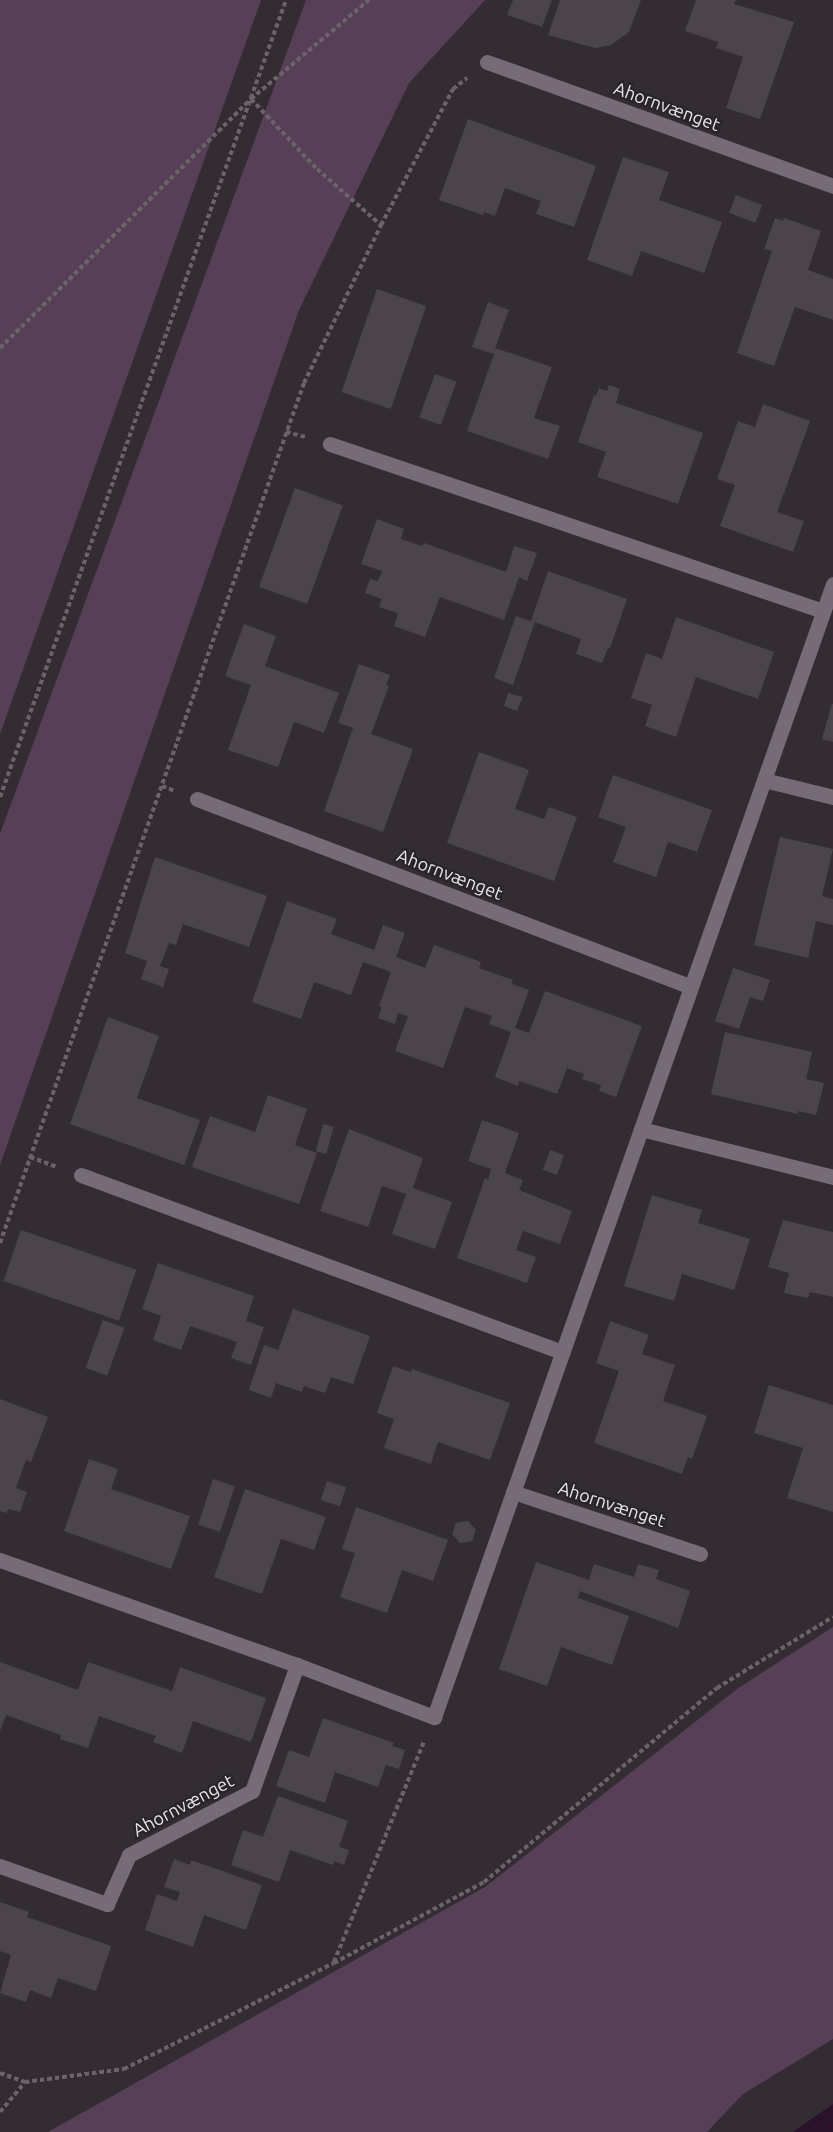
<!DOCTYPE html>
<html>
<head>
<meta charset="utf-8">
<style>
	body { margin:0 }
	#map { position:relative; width:833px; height:2132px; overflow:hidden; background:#332d33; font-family:Ubuntu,sans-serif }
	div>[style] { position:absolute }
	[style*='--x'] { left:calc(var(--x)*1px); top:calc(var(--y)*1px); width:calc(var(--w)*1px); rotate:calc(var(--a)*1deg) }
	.green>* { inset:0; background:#574057 }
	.water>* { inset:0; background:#2a122b }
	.building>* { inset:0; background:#4b454b; transform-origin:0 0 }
	.path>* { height:4px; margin-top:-2px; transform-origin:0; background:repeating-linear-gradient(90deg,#6a646a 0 4.5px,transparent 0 7.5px) }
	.minor>* { height:15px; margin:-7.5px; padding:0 7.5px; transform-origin:7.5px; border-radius:7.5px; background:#786b78 }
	span { translate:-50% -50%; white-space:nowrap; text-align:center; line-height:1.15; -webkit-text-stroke:4.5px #292429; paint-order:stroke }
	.street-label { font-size:18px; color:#e8e4e8 }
</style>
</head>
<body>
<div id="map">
	<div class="green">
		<i style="clip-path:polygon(0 0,261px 0,0 734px)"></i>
		<i style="clip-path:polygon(306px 0,485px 0,409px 83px,299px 310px,0 1165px,0 834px)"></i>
		<i style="clip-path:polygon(833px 1627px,833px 2039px,743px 2094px,707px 2132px,48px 2132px,485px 1887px,737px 1689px)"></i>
	</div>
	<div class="water">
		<i style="clip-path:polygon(833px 2104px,833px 2132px,793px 2132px)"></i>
	</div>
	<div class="building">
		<i style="clip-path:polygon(513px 0,552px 0,542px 27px,507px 15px)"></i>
		<i style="clip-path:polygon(560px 0,641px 0,629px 32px,611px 45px,595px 48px,548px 35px)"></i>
		<i style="clip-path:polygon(696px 0,736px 0,734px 4px,794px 22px,760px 119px,726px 108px,743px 57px,716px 48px,718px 42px,685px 31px)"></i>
		<i style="clip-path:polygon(468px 119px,596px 166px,574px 227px,536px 214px,541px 201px,505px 188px,495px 216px,484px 212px,483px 215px,439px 200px)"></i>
		<i style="clip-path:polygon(623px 157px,669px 172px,659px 200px,722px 222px,704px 273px,641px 251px,632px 276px,587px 260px)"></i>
		<i style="left:736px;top:195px;width:28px;height:19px;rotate:21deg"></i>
		<i style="clip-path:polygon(775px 218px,783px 221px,784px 218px,821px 231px,808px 270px,833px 279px,833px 320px,795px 307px,774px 366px,737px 353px,772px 251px,764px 249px)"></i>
		<i style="left:377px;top:289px;width:52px;height:109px;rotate:19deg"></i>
		<i style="clip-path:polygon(488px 302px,509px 310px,495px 348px,552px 367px,534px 418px,560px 426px,548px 459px,467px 431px,494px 354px,472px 347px)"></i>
		<i style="left:435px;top:374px;width:23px;height:46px;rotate:20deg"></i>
		<i style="clip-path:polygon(609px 385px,620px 389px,616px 403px,703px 433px,678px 504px,597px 477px,606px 452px,578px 442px,594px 395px,596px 396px,599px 388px,607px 391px)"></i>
		<i style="clip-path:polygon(763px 404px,810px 421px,777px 512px,804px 521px,793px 552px,720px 526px,735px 485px,717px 479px,738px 421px,755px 427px)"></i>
		<i style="left:295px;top:488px;width:51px;height:105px;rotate:20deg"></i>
		<i style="clip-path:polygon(377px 519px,404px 529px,401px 539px,422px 546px,424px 543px,506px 572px,514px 546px,537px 553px,527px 581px,519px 577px,504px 620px,440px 597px,425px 637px,394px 626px,398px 613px,379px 607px,382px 599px,365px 593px,370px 579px,378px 581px,382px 571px,361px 564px)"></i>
		<i style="clip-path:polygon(548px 571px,627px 599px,610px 648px,608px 648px,602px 663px,576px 654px,581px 639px,535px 622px,513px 685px,494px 678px,516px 616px,531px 621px)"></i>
		<i style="clip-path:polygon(676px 617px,774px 652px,758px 699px,696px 677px,676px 737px,645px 726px,652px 705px,631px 698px,646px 653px,662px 659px)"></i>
		<i style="clip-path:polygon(244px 624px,276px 636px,265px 666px,339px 693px,324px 733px,294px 722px,278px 767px,228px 750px,251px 685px,225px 676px)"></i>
		<i style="clip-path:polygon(359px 664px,390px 675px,386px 685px,389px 686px,371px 734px,413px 749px,383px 832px,324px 811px,353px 728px,338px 723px)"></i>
		<i style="clip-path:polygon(508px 693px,523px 697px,517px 711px,504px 706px)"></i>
		<i style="clip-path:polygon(832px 704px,833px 704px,833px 742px,822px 739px)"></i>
		<i style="clip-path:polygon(479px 752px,529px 770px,515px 809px,544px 819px,549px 807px,577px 817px,554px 881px,447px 843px)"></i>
		<i style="clip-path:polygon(613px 775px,712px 810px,697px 852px,668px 842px,656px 877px,613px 862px,626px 827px,598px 817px)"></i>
		<i style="clip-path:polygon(780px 837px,833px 849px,822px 896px,833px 899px,833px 925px,816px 921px,808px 958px,754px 945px)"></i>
		<i style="clip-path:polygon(155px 857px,267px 896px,249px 947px,183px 924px,176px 945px,169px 943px,160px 966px,169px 969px,163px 987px,141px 979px,147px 961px,125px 953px)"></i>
		<i style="clip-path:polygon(287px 901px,337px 919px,331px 934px,374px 950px,383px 925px,405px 933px,396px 957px,425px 968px,434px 945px,481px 962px,479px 968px,513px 980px,512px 984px,529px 990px,515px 1028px,529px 1033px,545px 991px,642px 1026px,616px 1097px,599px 1091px,601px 1085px,582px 1079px,584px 1074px,567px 1068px,557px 1094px,519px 1081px,518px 1086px,495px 1077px,511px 1032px,489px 1024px,492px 1016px,465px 1007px,443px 1068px,395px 1051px,408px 1016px,398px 1013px,395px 1024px,378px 1018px,382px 1007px,379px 1006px,391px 972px,363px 962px,351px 995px,314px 982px,301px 1019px,252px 1002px)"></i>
		<i style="clip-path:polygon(733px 968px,770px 980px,763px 1001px,750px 997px,739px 1029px,715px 1021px)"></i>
		<i style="clip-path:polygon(108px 1017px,159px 1036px,137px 1098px,200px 1120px,184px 1165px,70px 1124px)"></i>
		<i style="clip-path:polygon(725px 1032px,812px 1052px,806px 1079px,824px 1083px,816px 1115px,798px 1111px,798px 1114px,711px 1094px)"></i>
		<i style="clip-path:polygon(268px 1095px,307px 1109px,295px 1145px,317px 1153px,299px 1204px,192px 1167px,210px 1116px,255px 1132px)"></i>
		<i style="clip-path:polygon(482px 1120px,519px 1133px,505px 1173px,523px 1180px,519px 1190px,572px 1211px,560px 1244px,523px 1231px,516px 1250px,536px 1257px,527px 1283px,457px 1258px,485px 1178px,488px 1180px,491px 1169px,468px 1161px)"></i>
		<i style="left:323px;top:1124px;width:11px;height:28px;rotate:15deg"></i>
		<i style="clip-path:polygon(349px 1129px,423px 1158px,413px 1188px,452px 1202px,435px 1249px,392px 1234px,406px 1194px,382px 1186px,368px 1227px,320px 1211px)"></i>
		<i style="left:550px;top:1150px;width:15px;height:21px;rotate:20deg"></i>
		<i style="clip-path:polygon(652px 1195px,702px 1210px,698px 1223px,750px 1239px,734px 1290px,682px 1274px,674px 1301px,624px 1286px)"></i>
		<i style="clip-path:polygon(783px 1220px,833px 1232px,833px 1297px,810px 1292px,808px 1298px,784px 1293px,789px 1273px,768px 1267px)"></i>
		<i style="left:21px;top:1230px;width:122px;height:54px;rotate:19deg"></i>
		<i style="clip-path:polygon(158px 1263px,254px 1296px,246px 1321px,264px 1327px,251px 1365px,231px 1358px,237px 1342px,190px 1326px,181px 1350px,153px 1340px,161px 1316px,142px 1309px)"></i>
		<i style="clip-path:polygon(293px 1309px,370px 1336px,353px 1384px,331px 1377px,325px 1393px,304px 1386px,302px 1392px,276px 1383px,271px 1398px,249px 1390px,264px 1345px,278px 1350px)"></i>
		<i style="left:103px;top:1320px;width:23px;height:51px;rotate:20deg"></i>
		<i style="clip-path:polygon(610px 1321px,649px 1335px,642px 1354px,675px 1365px,663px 1401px,707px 1416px,692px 1459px,688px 1457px,682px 1474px,594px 1443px,619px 1371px,596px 1363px)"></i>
		<i style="clip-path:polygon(393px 1366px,411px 1372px,412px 1369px,510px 1403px,490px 1460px,438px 1442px,431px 1464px,384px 1448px,394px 1419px,377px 1413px)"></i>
		<i style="clip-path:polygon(769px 1385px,833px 1405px,833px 1512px,787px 1498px,803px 1448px,754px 1433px)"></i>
		<i style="clip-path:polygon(0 1399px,48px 1417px,31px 1462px,26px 1460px,16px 1488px,27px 1492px,20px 1512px,8px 1509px,7px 1513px,0 1511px)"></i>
		<i style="clip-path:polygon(89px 1459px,118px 1469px,111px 1489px,190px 1516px,171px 1569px,64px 1531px)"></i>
		<i style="left:213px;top:1479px;width:23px;height:48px;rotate:18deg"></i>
		<i style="left:327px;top:1481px;width:20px;height:20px;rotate:18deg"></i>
		<i style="clip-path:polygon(245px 1489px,326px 1517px,314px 1550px,281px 1539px,262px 1594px,214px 1577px)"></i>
		<i style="clip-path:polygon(356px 1507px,448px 1540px,433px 1581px,402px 1570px,387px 1613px,340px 1597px,355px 1553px,342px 1549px)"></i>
		<i style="clip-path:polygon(468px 1521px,476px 1530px,472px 1541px,460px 1543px,452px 1534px,456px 1523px)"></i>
		<i style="clip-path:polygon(536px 1562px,589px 1580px,594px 1564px,634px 1577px,638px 1564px,659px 1570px,656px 1579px,690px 1591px,678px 1628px,580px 1591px,578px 1598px,629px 1616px,612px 1665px,561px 1647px,547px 1686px,499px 1669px)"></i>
		<i style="clip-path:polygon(0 1662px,78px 1690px,88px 1662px,172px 1691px,180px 1667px,266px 1698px,251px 1742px,193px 1721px,182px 1753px,153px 1742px,156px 1736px,99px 1716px,88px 1748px,60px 1739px,61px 1735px,6px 1715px,0 1731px)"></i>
		<i style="clip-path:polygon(323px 1718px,394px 1743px,392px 1746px,405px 1750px,399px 1769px,386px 1765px,378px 1787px,335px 1772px,325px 1803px,276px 1786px,289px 1750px,309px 1757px)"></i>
		<i style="clip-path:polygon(278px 1796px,348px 1821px,339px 1847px,349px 1850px,344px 1865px,334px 1861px,333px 1865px,290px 1850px,279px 1882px,231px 1865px,243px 1830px,263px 1837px)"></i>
		<i style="clip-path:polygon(174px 1859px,190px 1865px,191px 1860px,262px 1885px,246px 1930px,204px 1915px,193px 1947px,145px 1930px,157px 1894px,177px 1901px,180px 1892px,164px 1887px)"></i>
		<i style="clip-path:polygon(0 1902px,29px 1912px,27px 1917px,111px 1946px,96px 1991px,58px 1978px,51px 1998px,30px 1990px,26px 2002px,0 1993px,11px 1955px,0 1951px)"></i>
	</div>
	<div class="path">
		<i style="--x:251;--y:99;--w:96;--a:46.7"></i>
		<i style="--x:317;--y:169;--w:85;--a:41.2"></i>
		<i style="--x:0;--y:348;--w:354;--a:-44.8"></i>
		<i style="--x:251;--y:99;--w:154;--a:-40"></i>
		<i style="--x:286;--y:432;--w:21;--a:14"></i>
		<i style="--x:162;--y:786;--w:14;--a:21"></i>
		<i style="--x:0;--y:797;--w:847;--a:-70.26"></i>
		<i style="--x:30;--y:1157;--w:30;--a:20"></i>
		<i style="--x:0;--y:1243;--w:912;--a:-70.53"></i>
		<i style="--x:304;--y:383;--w:176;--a:-64"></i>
		<i style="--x:381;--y:225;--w:154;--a:-62.1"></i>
		<i style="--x:453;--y:89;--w:18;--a:-38"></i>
		<i style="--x:334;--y:1962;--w:239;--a:-67.8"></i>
		<i style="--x:0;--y:2073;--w:27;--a:20"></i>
		<i style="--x:0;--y:2112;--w:39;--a:-50"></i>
		<i style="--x:25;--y:2082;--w:100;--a:-7.5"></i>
		<i style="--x:124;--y:2069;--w:235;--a:-26.8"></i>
		<i style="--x:334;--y:1963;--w:170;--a:-28.4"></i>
		<i style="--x:484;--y:1882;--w:303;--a:-39.8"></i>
		<i style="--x:717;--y:1688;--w:136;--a:-31.5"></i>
	</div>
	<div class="minor">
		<i style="--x:487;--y:62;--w:368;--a:19.7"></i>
		<i style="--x:330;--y:444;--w:521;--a:18.71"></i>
		<i style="--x:764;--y:780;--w:71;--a:13.8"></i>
		<i style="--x:197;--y:799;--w:526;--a:20.81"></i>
		<i style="--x:641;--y:1129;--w:198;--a:14"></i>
		<i style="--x:81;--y:1175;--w:513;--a:20.2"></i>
		<i style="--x:513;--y:1492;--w:197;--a:18.3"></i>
		<i style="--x:0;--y:1560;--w:315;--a:19.5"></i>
		<i style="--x:297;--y:1665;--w:147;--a:20.8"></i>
		<i style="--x:434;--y:1717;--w:1201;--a:-70.6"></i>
		<i style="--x:0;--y:1866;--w:114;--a:19.6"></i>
		<i style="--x:107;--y:1904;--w:54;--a:-65.8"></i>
		<i style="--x:129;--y:1855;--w:139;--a:-27.5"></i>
		<i style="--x:252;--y:1791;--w:134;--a:-70.3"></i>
	</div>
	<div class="street-label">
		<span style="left:667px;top:106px;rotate:20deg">Ahornvænget</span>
		<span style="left:450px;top:874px;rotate:21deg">Ahornvænget</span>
		<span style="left:612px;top:1504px;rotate:18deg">Ahornvænget</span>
		<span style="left:183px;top:1805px;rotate:-28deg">Ahornvænget</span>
	</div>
</div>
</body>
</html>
